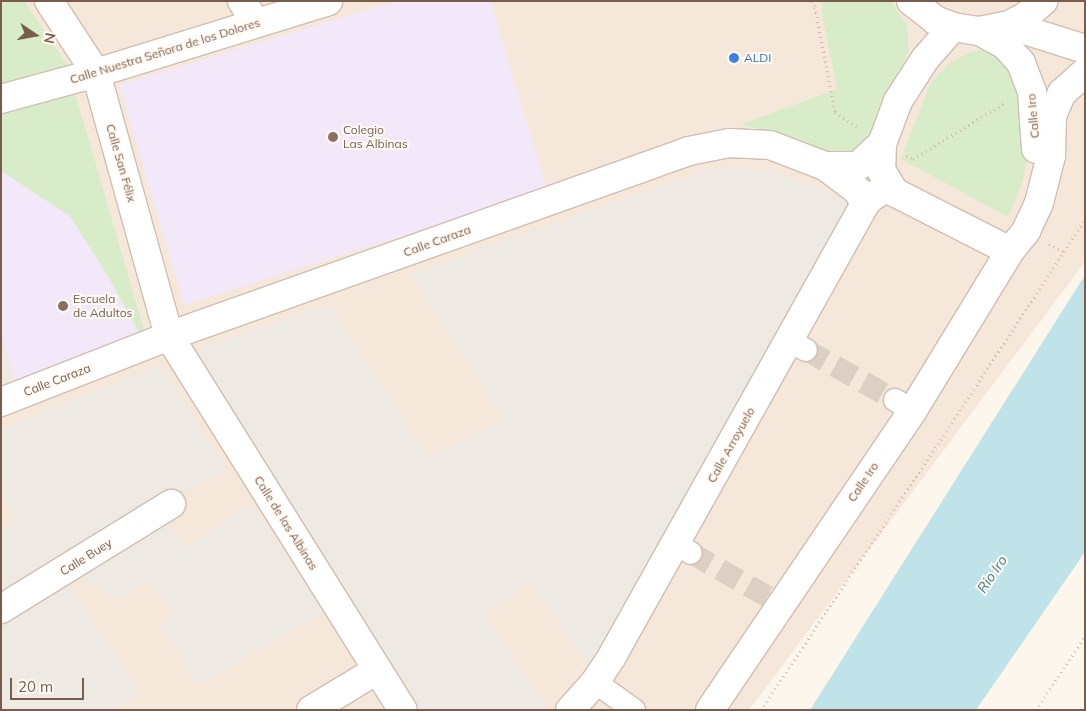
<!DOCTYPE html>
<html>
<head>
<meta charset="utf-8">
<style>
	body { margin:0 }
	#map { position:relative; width:1086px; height:711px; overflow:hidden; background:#fdf6ec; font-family:Mulish,sans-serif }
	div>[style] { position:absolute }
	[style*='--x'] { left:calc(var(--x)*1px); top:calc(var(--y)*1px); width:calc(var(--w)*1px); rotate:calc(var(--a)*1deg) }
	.residential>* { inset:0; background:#f5e8da }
	.industrial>* { inset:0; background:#efe9e4 }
	.education>* { inset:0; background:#f3e8fa }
	.green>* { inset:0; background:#d8ecc9 }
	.water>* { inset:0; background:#bfe3e8 }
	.pedestrian-tunnel>* { height:22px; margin-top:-11px; transform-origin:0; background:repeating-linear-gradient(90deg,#dcd0c4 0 22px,transparent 0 33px) }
	.path>* { height:3px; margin-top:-1.5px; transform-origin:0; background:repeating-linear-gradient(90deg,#d9b8a5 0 1px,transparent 0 5px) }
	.roads { filter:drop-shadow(1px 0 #d1beb0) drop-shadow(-1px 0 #d1beb0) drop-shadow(0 1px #d1beb0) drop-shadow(0 -1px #d1beb0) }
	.pedestrian>* { height:22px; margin:-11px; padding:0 11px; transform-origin:11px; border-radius:11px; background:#fff }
	.minor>* { height:28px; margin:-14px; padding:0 14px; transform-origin:14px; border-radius:14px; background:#fff }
	.tertiary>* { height:28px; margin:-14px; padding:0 14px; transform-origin:14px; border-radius:14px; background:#fff }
	.secondary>* { height:28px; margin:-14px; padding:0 14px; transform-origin:14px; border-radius:14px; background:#fff }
	.dots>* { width:14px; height:14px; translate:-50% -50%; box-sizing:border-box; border:2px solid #fffaf3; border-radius:50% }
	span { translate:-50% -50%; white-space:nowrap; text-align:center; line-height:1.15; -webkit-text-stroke:4px #fffaf3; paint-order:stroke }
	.street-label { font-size:12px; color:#7a5c4d }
	.shop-label { font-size:12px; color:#366cbe }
	.left { translate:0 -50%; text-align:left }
	.education-label { font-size:12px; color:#785e54 }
	.water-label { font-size:14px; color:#437c86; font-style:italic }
	.frame { position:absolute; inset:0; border:2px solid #7a5c4d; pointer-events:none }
	.north { position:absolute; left:10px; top:10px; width:50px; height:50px; -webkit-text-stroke:4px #fffaf3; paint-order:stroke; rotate:102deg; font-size:14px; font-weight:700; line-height:20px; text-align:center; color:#7a5c4d }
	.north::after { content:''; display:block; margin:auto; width:18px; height:22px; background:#7a5c4d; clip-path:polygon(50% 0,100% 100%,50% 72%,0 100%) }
	.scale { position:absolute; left:10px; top:678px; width:74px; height:22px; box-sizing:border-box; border:2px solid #7a5c4d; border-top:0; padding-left:6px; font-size:15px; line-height:18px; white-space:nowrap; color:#7a5c4d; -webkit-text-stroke:4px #fffaf3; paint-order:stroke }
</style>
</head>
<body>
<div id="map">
	<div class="residential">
		<i style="clip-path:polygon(1px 1px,1085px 1px,1085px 262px,749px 710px,1px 710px)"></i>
	</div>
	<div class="industrial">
		<i style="clip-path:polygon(750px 167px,779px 173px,857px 203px,593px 670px,529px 583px,484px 615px,547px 710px,417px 710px,186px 353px,329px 305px,428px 457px,504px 419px,410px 274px,708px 169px)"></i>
		<i style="clip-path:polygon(1px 335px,18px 389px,1px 394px)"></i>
		<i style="clip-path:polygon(161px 365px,227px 470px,80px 547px,1px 592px,1px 530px,16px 521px,1px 490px,1px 429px)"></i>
		<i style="clip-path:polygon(252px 504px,324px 612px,199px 685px,161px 628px,175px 616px,149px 580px,117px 601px,78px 577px,165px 523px,185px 547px)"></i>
		<i style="clip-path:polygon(67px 584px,140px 693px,115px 710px,1px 710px,1px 625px)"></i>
	</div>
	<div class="education">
		<i style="clip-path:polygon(397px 1px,490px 1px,547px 190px,184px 305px,119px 85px)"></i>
		<i style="clip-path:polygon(1px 171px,70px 216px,109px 278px,140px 335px,18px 389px,1px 334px)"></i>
	</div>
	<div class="green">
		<i style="clip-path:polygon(1px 1px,24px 1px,70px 69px,1px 90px)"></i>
		<i style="clip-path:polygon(823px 1px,891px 1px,907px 26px,909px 51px,865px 148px,841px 156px,742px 124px,837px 89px,821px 10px)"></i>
		<i style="clip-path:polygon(984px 49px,1008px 67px,1024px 94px,1028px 155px,1023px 180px,1008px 217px,901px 159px,930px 84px,948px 64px,968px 53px)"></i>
		<i style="clip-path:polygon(75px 93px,145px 333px,140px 335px,109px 278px,70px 216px,1px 171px,1px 114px)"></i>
	</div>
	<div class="water">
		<i style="clip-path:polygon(1085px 275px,1085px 552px,976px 710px,810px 710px)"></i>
	</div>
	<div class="pedestrian-tunnel">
		<i style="--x:806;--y:350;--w:102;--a:29.3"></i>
		<i style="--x:691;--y:553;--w:91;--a:29.7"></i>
	</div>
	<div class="path">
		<i style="--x:811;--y:1;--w:7;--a:56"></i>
		<i style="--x:815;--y:7;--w:107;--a:79.2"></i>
		<i style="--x:835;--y:112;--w:30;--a:34"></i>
		<i style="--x:906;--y:156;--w:8;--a:23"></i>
		<i style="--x:913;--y:159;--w:109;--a:-31.5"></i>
		<i style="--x:1049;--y:244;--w:17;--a:28"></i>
		<i style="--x:761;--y:710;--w:320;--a:-56.4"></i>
		<i style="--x:938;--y:444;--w:269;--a:-56.8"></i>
		<i style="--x:1036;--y:710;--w:89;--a:-56.5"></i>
	</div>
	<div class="roads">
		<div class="pedestrian">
			<i style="--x:789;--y:341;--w:19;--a:28"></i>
			<i style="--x:895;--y:400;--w:21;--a:29"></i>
			<i style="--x:676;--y:544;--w:17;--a:31"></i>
			<i style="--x:595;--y:682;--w:48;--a:35.7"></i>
		</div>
		<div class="minor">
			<i style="--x:49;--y:1;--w:86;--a:56.9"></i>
			<i style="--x:96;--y:73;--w:273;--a:74.5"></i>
			<i style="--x:169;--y:336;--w:441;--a:58"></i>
			<i style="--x:242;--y:1;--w:26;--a:58"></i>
			<i style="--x:1;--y:99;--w:98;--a:-15.3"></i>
			<i style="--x:96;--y:73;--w:243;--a:-17.2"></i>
			<i style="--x:825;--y:166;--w:33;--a:0"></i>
			<i style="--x:858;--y:166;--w:33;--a:-43"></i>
			<i style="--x:1;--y:402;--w:180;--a:-21.4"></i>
			<i style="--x:169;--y:336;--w:552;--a:-19.58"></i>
			<i style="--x:689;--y:151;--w:41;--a:-11.3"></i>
			<i style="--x:729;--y:143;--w:41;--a:2.8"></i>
			<i style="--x:770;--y:145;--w:59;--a:20.9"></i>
			<i style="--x:825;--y:166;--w:40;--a:37"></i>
			<i style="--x:857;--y:190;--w:16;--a:60"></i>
			<i style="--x:1;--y:609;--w:200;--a:-31.7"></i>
			<i style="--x:311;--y:710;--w:77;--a:-31.2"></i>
			<i style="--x:570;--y:710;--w:38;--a:-48"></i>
			<i style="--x:595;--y:682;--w:29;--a:-56"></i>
			<i style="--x:611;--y:658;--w:520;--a:-60.77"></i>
			<i style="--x:865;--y:204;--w:8;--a:-50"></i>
			<i style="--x:870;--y:198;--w:9;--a:-32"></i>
		</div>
		<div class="tertiary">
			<i style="--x:953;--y:27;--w:43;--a:131.2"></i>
			<i style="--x:925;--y:59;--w:50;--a:122.7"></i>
			<i style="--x:898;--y:101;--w:46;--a:110.4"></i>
			<i style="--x:882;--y:144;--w:26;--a:92"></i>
			<i style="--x:881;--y:170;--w:26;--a:59"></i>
			<i style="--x:894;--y:192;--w:130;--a:27"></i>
			<i style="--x:979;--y:31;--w:30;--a:28"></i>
			<i style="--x:1005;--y:45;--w:24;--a:48"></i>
			<i style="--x:1021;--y:63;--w:31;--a:69"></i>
			<i style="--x:1032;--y:92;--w:57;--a:86"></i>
			<i style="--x:710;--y:710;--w:362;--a:-55.9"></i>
			<i style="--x:913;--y:410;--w:186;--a:-58.6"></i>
			<i style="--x:1010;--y:251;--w:26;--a:-51"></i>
			<i style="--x:1026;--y:231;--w:31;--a:-65"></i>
			<i style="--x:1039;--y:203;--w:49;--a:-75.7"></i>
			<i style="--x:1051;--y:156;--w:40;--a:-88.6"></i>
			<i style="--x:1052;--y:116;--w:25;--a:-67"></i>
			<i style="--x:1062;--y:93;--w:31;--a:-42"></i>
		</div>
		<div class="secondary">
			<i style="--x:911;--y:1;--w:31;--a:38"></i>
			<i style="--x:935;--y:20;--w:19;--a:21"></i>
			<i style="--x:953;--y:27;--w:26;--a:9"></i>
			<i style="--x:979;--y:31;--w:31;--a:-11"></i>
			<i style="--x:1009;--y:25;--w:19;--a:-28"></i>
			<i style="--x:1026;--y:16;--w:23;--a:-41"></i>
			<i style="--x:1009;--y:25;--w:80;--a:17.5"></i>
		</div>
	</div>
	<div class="dots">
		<i style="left:734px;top:58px;background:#3f7fe0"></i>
		<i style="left:333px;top:137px;background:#8d6e63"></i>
		<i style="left:63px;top:306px;background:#8d6e63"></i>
	</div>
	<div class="street-label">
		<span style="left:165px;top:51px;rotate:-17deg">Calle Nuestra Señora de los Dolores</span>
		<span style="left:1033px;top:116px;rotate:-95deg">Calle Iro</span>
		<span style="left:121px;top:163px;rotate:74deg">Calle San Félix</span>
		<span style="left:437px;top:241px;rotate:-20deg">Calle Caraza</span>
		<span style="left:57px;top:380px;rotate:-21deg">Calle Caraza</span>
		<span style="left:731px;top:445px;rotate:-61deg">Calle Arroyuelo</span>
		<span style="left:863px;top:482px;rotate:-56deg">Calle Iro</span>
		<span style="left:286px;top:523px;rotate:58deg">Calle de las Albinas</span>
		<span style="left:86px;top:557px;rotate:-32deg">Calle Buey</span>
	</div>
	<div class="shop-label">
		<span class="left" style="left:744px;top:58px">ALDI</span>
	</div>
	<div class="education-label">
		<span class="left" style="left:343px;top:137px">Colegio<br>Las Albinas</span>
		<span class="left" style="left:73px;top:306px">Escuela<br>de Adultos</span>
	</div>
	<div class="water-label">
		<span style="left:992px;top:574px;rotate:-56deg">Rio Iro</span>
	</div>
	<div class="frame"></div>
	<div class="north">N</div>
	<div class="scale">20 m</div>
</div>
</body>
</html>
